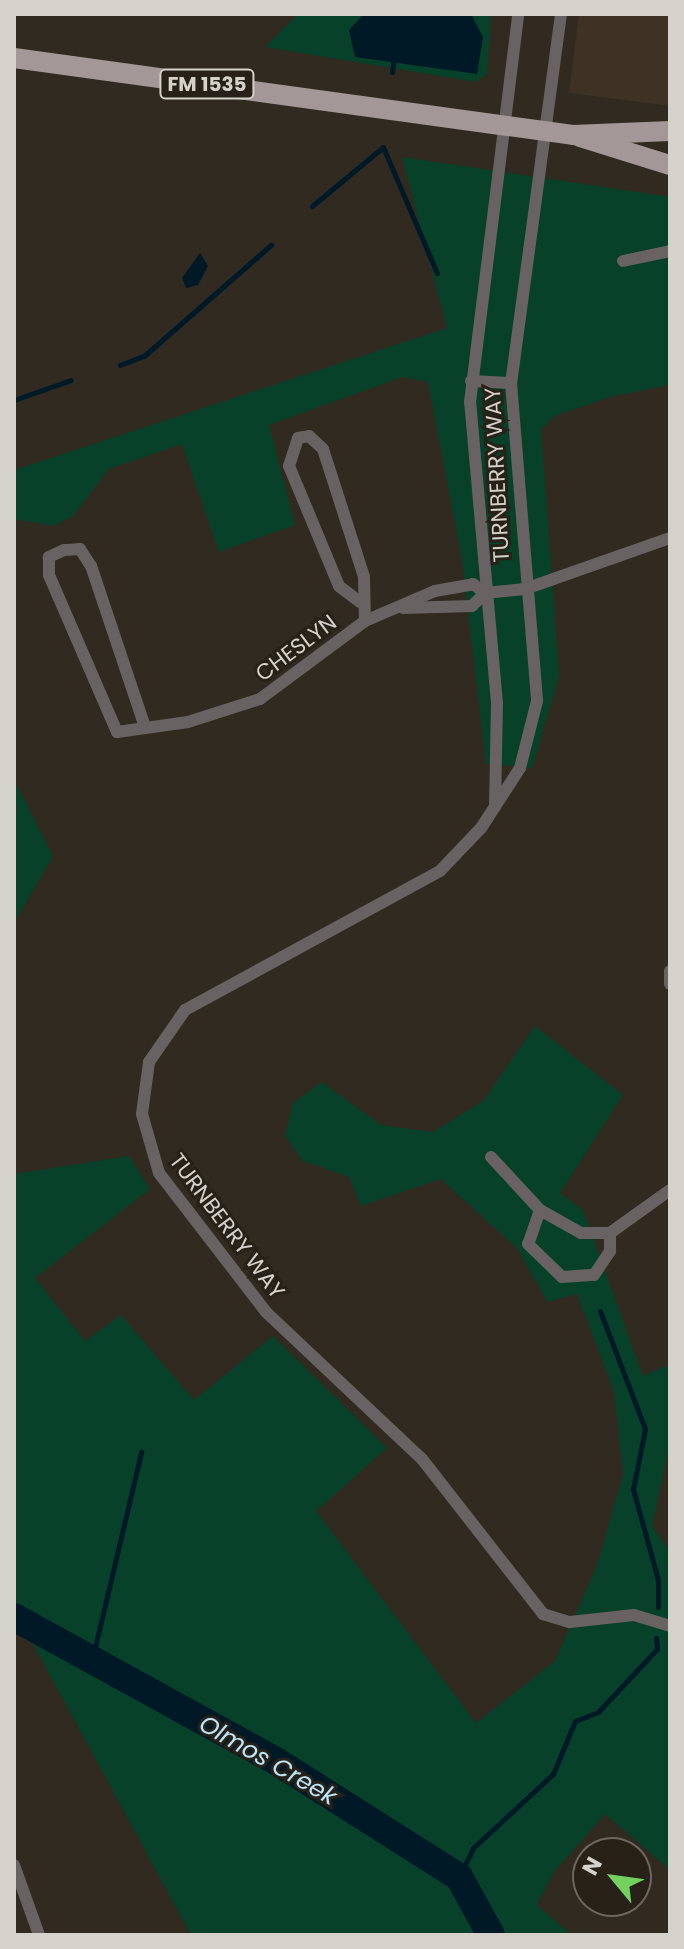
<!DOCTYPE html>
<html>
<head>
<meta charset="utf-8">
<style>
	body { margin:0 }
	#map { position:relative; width:684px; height:1949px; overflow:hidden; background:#312a21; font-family:Poppins,sans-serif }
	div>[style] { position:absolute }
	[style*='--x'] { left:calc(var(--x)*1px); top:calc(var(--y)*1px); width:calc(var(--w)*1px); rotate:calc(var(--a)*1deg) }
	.built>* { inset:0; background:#3d3224 }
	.green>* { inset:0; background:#074129 }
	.water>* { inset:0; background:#001926 }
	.stream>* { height:5px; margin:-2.5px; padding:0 2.5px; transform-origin:2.5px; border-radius:2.5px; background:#001926 }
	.river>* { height:28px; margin:-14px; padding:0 14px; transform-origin:14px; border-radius:14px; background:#001926 }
	.minor>* { height:12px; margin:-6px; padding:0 6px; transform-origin:6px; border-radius:6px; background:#686262 }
	.primary>* { height:20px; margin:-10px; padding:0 10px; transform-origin:10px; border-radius:10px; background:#a49797 }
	span { translate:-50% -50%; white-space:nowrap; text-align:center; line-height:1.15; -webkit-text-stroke:6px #272118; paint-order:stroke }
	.shield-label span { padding:2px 6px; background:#272118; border:2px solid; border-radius:6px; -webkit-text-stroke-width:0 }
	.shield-label { font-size:20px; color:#d5d1cb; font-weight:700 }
	.street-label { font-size:22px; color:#d5d1cb }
	.water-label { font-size:24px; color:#bbe7fe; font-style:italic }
	.frame { position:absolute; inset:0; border:16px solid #d5d1cb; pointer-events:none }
	.north { position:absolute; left:572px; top:1837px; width:80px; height:80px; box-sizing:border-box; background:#272118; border:2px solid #6d6760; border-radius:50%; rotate:299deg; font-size:22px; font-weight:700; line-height:32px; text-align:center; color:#d5d1cb }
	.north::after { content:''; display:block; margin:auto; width:28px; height:36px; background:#72d25d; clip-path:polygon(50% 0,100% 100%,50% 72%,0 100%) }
</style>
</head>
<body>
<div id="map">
	<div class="built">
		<i style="clip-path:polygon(579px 14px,670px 14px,670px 106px,569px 93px)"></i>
	</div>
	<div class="green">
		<i style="clip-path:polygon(298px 14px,491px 14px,487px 74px,476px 82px,265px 47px)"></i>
		<i style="clip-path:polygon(402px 157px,670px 197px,670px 385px,610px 397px,555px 416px,541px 429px,559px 676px,532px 768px,486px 764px,462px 560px,428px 382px,402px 377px,269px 425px,295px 525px,219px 552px,182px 444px,109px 469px,73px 516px,53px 526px,14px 519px,14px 470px,447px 328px)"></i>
		<i style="clip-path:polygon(14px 780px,53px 856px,14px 923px)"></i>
		<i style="clip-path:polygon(535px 1026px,623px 1095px,560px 1193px,583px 1210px,643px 1376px,670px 1364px,670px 1443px,652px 1526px,670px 1551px,670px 1870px,605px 1814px,554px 1872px,537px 1905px,572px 1935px,191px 1935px,32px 1642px,14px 1632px,14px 1174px,129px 1156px,150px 1189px,35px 1278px,85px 1341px,121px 1315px,194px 1400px,273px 1336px,387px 1448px,316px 1511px,476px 1723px,555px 1661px,598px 1563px,623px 1474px,614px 1392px,577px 1294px,547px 1302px,518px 1249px,441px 1179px,361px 1206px,349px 1177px,303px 1161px,285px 1136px,293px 1103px,322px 1082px,381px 1125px,433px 1132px,483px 1101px)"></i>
	</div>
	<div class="water">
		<i style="clip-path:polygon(364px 14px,471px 14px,483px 37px,477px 74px,355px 57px,349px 30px)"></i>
		<i style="clip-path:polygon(200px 253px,208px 266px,198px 285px,186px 288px,182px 278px)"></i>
	</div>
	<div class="stream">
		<i style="--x:392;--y:72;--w:14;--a:-82"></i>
		<i style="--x:312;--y:206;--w:92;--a:-39.7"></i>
		<i style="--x:383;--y:147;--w:137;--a:66.8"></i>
		<i style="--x:120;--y:365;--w:26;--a:-21"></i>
		<i style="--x:144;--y:356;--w:169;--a:-41.2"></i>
		<i style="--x:14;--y:400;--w:60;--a:-19.3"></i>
		<i style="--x:600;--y:1311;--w:126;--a:69.1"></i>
		<i style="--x:645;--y:1429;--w:61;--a:101.3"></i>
		<i style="--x:633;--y:1489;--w:94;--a:74.6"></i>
		<i style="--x:658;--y:1580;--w:27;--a:90"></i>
		<i style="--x:92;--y:1660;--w:214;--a:-76.7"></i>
		<i style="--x:459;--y:1877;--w:32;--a:-64"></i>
		<i style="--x:473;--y:1848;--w:109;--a:-42.8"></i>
		<i style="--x:553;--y:1774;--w:57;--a:-67.5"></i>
		<i style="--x:575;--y:1721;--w:25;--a:-21"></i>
		<i style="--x:598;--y:1712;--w:86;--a:-46.9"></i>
		<i style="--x:657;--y:1649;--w:11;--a:-95"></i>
	</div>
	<div class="river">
		<i style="--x:14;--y:1617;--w:299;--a:28.8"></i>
		<i style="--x:276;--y:1761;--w:217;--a:32.4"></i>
		<i style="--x:459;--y:1877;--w:66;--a:61.1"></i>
	</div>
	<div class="minor">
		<i style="--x:561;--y:14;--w:372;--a:97.7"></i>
		<i style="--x:511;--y:383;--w:319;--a:85.3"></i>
		<i style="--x:537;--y:701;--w:69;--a:104.2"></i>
		<i style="--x:520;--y:768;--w:72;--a:123"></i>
		<i style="--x:481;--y:828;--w:59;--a:133.6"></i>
		<i style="--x:440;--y:871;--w:290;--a:151.4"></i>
		<i style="--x:185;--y:1010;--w:63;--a:124.7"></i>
		<i style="--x:149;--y:1062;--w:52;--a:97.7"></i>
		<i style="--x:142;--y:1114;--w:61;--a:73.9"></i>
		<i style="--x:159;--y:1173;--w:175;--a:52.4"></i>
		<i style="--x:266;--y:1312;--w:214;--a:43.3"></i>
		<i style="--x:422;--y:1459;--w:197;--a:52"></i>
		<i style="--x:543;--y:1614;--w:28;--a:17"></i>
		<i style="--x:570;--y:1622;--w:64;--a:-6.2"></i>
		<i style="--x:634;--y:1615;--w:38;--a:17"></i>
		<i style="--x:623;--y:261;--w:48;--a:-12"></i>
		<i style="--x:471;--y:381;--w:40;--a:2.9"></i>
		<i style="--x:485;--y:593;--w:40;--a:-5.7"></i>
		<i style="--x:525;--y:589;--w:154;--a:-19.4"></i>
		<i style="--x:360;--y:602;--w:26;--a:-143"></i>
		<i style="--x:339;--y:586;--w:130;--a:-112.6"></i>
		<i style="--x:289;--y:466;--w:29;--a:-72"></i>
		<i style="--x:298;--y:438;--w:11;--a:-10"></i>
		<i style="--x:309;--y:436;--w:19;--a:43"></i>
		<i style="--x:323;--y:449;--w:134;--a:72.2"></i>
		<i style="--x:364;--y:577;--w:44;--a:88.7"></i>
		<i style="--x:403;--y:608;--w:69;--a:-1.7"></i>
		<i style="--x:472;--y:606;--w:18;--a:-45"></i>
		<i style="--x:145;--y:727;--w:170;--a:-108.5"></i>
		<i style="--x:91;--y:566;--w:20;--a:-123"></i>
		<i style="--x:80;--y:549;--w:16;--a:176"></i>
		<i style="--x:64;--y:550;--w:17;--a:155"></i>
		<i style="--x:49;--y:557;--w:18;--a:90"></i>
		<i style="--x:49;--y:575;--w:171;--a:66.6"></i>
		<i style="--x:117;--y:732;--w:72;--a:-8"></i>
		<i style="--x:188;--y:722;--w:76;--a:-17.7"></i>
		<i style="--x:260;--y:699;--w:131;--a:-36.6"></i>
		<i style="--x:365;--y:621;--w:76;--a:-23.2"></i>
		<i style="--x:435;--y:591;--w:39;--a:-10"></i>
		<i style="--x:473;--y:584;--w:15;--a:37"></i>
		<i style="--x:495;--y:807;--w:104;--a:-88.9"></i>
		<i style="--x:497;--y:703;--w:302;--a:-95.1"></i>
		<i style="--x:470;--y:402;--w:391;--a:-82.9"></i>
		<i style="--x:670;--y:971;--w:13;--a:90"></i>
		<i style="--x:491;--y:1157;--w:72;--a:47.2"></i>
		<i style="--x:540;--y:1210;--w:47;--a:29.3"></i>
		<i style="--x:581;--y:1233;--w:29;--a:0"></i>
		<i style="--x:610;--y:1233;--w:74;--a:-35.6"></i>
		<i style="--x:540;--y:1210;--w:36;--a:109"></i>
		<i style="--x:528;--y:1244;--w:47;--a:44.1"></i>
		<i style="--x:562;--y:1277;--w:32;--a:-4"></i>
		<i style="--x:594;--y:1275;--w:29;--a:-56"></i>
		<i style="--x:610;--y:1251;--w:18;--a:-90"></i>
		<i style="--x:14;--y:1865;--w:74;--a:70.3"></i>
	</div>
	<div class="primary">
		<i style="--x:14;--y:58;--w:564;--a:7.84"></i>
		<i style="--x:573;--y:135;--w:97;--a:-2.4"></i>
		<i style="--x:580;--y:137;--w:94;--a:17.3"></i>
	</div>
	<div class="shield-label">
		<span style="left:207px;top:84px">FM 1535</span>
	</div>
	<div class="street-label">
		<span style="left:497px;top:475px;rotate:-93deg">TURNBERRY WAY</span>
		<span style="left:296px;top:648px;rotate:-37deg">CHESLYN</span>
		<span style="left:227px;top:1226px;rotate:53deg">TURNBERRY WAY</span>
	</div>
	<div class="water-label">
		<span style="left:268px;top:1760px;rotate:30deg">Olmos Creek</span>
	</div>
	<div class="frame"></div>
	<div class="north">N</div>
</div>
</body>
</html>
